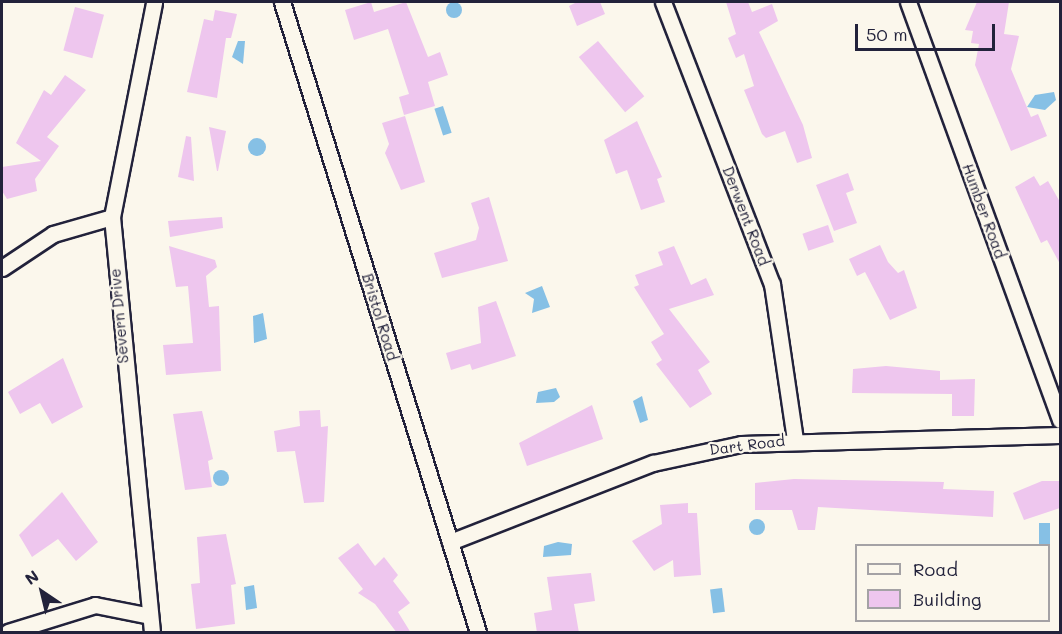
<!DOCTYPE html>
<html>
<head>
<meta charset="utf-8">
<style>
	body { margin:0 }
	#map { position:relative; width:1062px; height:634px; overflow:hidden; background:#fbf7ec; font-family:Mali,sans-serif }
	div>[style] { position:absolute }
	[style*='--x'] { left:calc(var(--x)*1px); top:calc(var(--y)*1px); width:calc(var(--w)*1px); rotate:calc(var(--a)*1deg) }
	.water>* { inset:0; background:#86c0e5; transform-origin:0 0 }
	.round { border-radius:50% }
	.building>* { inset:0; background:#eec6ee; transform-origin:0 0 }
	.roads { filter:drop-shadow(2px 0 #22223b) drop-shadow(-2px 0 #22223b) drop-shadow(0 2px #22223b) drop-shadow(0 -2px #22223b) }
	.street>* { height:15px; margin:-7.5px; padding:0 7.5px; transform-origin:7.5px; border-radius:7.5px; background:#fbf7ec }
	span { translate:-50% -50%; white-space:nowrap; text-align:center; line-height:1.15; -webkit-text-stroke:4.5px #fbf7ec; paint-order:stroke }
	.street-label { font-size:15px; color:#22223b }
	.frame { position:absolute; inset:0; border:3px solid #22223b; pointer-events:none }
	.legend { position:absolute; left:855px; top:544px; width:195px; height:78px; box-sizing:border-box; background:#fbf7ec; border:2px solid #a4a2a5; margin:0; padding:8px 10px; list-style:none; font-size:18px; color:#22223b }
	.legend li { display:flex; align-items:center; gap:12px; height:30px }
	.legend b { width:30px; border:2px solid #a4a2a5 }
	.north { position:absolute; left:12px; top:562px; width:60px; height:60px; -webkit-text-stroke:4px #fbf7ec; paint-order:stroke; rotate:325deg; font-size:16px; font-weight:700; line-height:24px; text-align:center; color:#22223b }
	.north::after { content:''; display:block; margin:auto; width:21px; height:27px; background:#22223b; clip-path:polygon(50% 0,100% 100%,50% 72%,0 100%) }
	.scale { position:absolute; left:855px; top:24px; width:140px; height:27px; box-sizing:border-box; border:3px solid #22223b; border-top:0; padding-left:8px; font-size:18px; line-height:21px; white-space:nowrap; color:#22223b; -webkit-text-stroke:4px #fbf7ec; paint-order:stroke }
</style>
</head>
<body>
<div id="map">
	<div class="water">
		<i class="round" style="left:446px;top:2px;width:16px;height:16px"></i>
		<i style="clip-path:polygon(238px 41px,245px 41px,243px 64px,232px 57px)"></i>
		<i style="clip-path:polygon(1054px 92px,1056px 100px,1045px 110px,1027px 107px,1035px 95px)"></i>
		<i style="left:443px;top:106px;width:28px;height:9px;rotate:72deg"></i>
		<i class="round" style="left:248px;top:138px;width:18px;height:18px"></i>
		<i style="clip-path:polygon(542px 286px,550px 307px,532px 313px,534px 299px,525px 293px)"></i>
		<i style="clip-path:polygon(263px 313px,267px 339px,254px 343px,253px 316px)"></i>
		<i style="clip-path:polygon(556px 388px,560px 397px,554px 402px,536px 403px,538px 392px)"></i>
		<i style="clip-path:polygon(642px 396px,648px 420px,640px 423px,633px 401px)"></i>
		<i class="round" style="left:213px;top:470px;width:16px;height:16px"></i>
		<i class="round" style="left:749px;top:519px;width:16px;height:16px"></i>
		<i style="left:1039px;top:523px;width:11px;height:22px"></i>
		<i style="clip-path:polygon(558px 542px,572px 544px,571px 555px,543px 557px,544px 546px)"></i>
		<i style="clip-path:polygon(254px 585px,257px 608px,246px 610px,244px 587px)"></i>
		<i style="left:722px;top:588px;width:24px;height:12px;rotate:83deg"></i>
	</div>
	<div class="building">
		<i style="clip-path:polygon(371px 2px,374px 12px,406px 2px,428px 57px,440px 52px,448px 75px,428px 82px,435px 106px,404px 115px,399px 97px,409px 94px,388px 29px,354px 40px,345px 10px)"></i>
		<i style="clip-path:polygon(577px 2px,600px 2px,605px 14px,577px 26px,569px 6px)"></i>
		<i style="clip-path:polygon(726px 2px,748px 2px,752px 12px,772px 4px,778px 21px,759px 32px,803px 125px,812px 158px,797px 163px,785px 131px,766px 138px,762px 134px,744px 90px,754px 86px,744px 54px,736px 58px,728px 38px,736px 34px)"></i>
		<i style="clip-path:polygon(977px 2px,1009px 2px,1004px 34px,1019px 36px,1011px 69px,1031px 117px,1038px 114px,1047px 136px,1011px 151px,975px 65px,979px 44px,971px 43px,973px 31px,965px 30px)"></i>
		<i style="left:75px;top:7px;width:30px;height:45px;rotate:15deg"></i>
		<i style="clip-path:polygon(215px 10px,237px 14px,231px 38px,226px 38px,217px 98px,187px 92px,204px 19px,213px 21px)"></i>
		<i style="left:598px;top:41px;width:72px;height:25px;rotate:50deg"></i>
		<i style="clip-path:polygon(65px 75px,86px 90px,47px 137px,59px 146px,35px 179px,37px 191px,7px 199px,2px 191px,2px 167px,41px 161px,16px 143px,44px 90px,51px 95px)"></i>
		<i style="clip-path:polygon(405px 116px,425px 182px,401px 190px,385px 153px,389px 144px,382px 123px)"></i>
		<i style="clip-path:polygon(637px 121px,662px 177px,657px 179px,665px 202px,641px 210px,627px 170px,616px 174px,604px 140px)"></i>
		<i style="clip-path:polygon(209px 127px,226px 131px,218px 171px,217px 171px)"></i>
		<i style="clip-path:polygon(186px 136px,191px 137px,194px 181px,178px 177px)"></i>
		<i style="clip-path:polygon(848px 173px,854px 190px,846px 193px,857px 223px,834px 231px,816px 185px)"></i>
		<i style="clip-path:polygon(1034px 176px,1040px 186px,1048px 181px,1060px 202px,1060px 264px,1047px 240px,1041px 243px,1015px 187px)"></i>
		<i style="clip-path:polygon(489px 197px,508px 261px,442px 278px,434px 253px,476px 240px,479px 228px,471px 203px)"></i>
		<i style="clip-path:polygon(222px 217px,223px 228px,170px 237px,168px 221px)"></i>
		<i style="left:828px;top:225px;width:18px;height:27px;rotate:71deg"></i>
		<i style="clip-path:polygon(880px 245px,888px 262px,898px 273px,904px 270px,917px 308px,890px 320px,865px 272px,857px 276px,849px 259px)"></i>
		<i style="clip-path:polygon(169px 246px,215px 260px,217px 267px,206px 276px,209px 307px,219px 306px,221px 371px,166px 375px,163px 345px,193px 343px,188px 286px,176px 287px)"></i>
		<i style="clip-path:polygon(674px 246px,691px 285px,706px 278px,714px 295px,669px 309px,710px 362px,698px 370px,712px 394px,690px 408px,656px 364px,662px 360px,651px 342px,664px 334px,634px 287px,639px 285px,635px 275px,663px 265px,658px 252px)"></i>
		<i style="clip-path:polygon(496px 301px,516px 356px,472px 370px,470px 364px,451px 370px,446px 353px,481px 343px,478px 307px)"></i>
		<i style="clip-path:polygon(63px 358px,83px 407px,52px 424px,40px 403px,20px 414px,8px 392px)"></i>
		<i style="clip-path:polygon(886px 366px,940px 371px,940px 380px,975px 379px,974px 416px,952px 416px,952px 394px,852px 393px,853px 369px)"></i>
		<i style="clip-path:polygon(592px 405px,603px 439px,527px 466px,519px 443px)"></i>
		<i style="clip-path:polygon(320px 410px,321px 427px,328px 426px,324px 502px,304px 503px,295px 451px,277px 452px,274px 431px,300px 426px,299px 411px)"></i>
		<i style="clip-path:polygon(202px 411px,213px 459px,208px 461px,212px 487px,185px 490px,173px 414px)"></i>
		<i style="clip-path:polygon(794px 479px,944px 482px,943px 489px,994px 491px,993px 517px,818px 507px,815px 530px,798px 530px,792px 510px,755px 510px,755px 483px)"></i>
		<i style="clip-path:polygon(1042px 481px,1060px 481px,1060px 508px,1024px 520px,1013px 493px)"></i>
		<i style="clip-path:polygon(62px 492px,98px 542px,76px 561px,58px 539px,32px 557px,19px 535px)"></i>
		<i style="clip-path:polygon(688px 503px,688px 513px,697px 513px,701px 575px,674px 577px,673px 560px,654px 571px,632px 541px,662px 524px,660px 505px)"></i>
		<i style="clip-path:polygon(226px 534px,236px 584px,231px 585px,235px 624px,196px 629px,191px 584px,200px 583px,197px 537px)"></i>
		<i style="clip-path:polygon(358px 543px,375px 566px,384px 557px,398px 575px,393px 581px,410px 603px,398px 612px,411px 633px,397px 633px,375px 604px,358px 593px,363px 589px,338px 558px)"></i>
		<i style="clip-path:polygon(591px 573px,595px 601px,574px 604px,579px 633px,537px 633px,534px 613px,552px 610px,547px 577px)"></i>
	</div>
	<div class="roads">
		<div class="street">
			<i style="--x:282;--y:2;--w:660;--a:72.72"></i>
			<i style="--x:663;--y:2;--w:302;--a:68.9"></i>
			<i style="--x:772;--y:284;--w:157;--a:81.6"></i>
			<i style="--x:908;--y:2;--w:445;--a:70"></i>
			<i style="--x:2;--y:268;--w:61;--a:-33.7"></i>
			<i style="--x:53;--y:234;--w:61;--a:-16.1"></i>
			<i style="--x:450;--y:542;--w:218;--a:-21.3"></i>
			<i style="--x:653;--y:463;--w:90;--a:-12.2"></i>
			<i style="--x:741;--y:444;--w:319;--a:-1.6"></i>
			<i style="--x:8;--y:632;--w:91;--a:-17.2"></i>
			<i style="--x:95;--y:605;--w:56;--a:11.3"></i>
			<i style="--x:152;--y:632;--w:417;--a:-95.5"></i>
			<i style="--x:112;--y:217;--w:219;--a:-78.9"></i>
		</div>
	</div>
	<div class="street-label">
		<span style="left:984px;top:211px;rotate:70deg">Humber Road</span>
		<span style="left:746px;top:216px;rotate:69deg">Derwent Road</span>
		<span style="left:119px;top:316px;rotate:-95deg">Severn Drive</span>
		<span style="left:380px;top:317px;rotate:73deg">Bristol Road</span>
		<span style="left:747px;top:445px;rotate:-7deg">Dart Road</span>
	</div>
	<div class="frame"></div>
	<ul class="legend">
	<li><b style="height:8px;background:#fbf7ec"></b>Road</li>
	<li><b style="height:16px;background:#eec6ee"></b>Building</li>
	</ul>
	<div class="north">N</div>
	<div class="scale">50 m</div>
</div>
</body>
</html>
